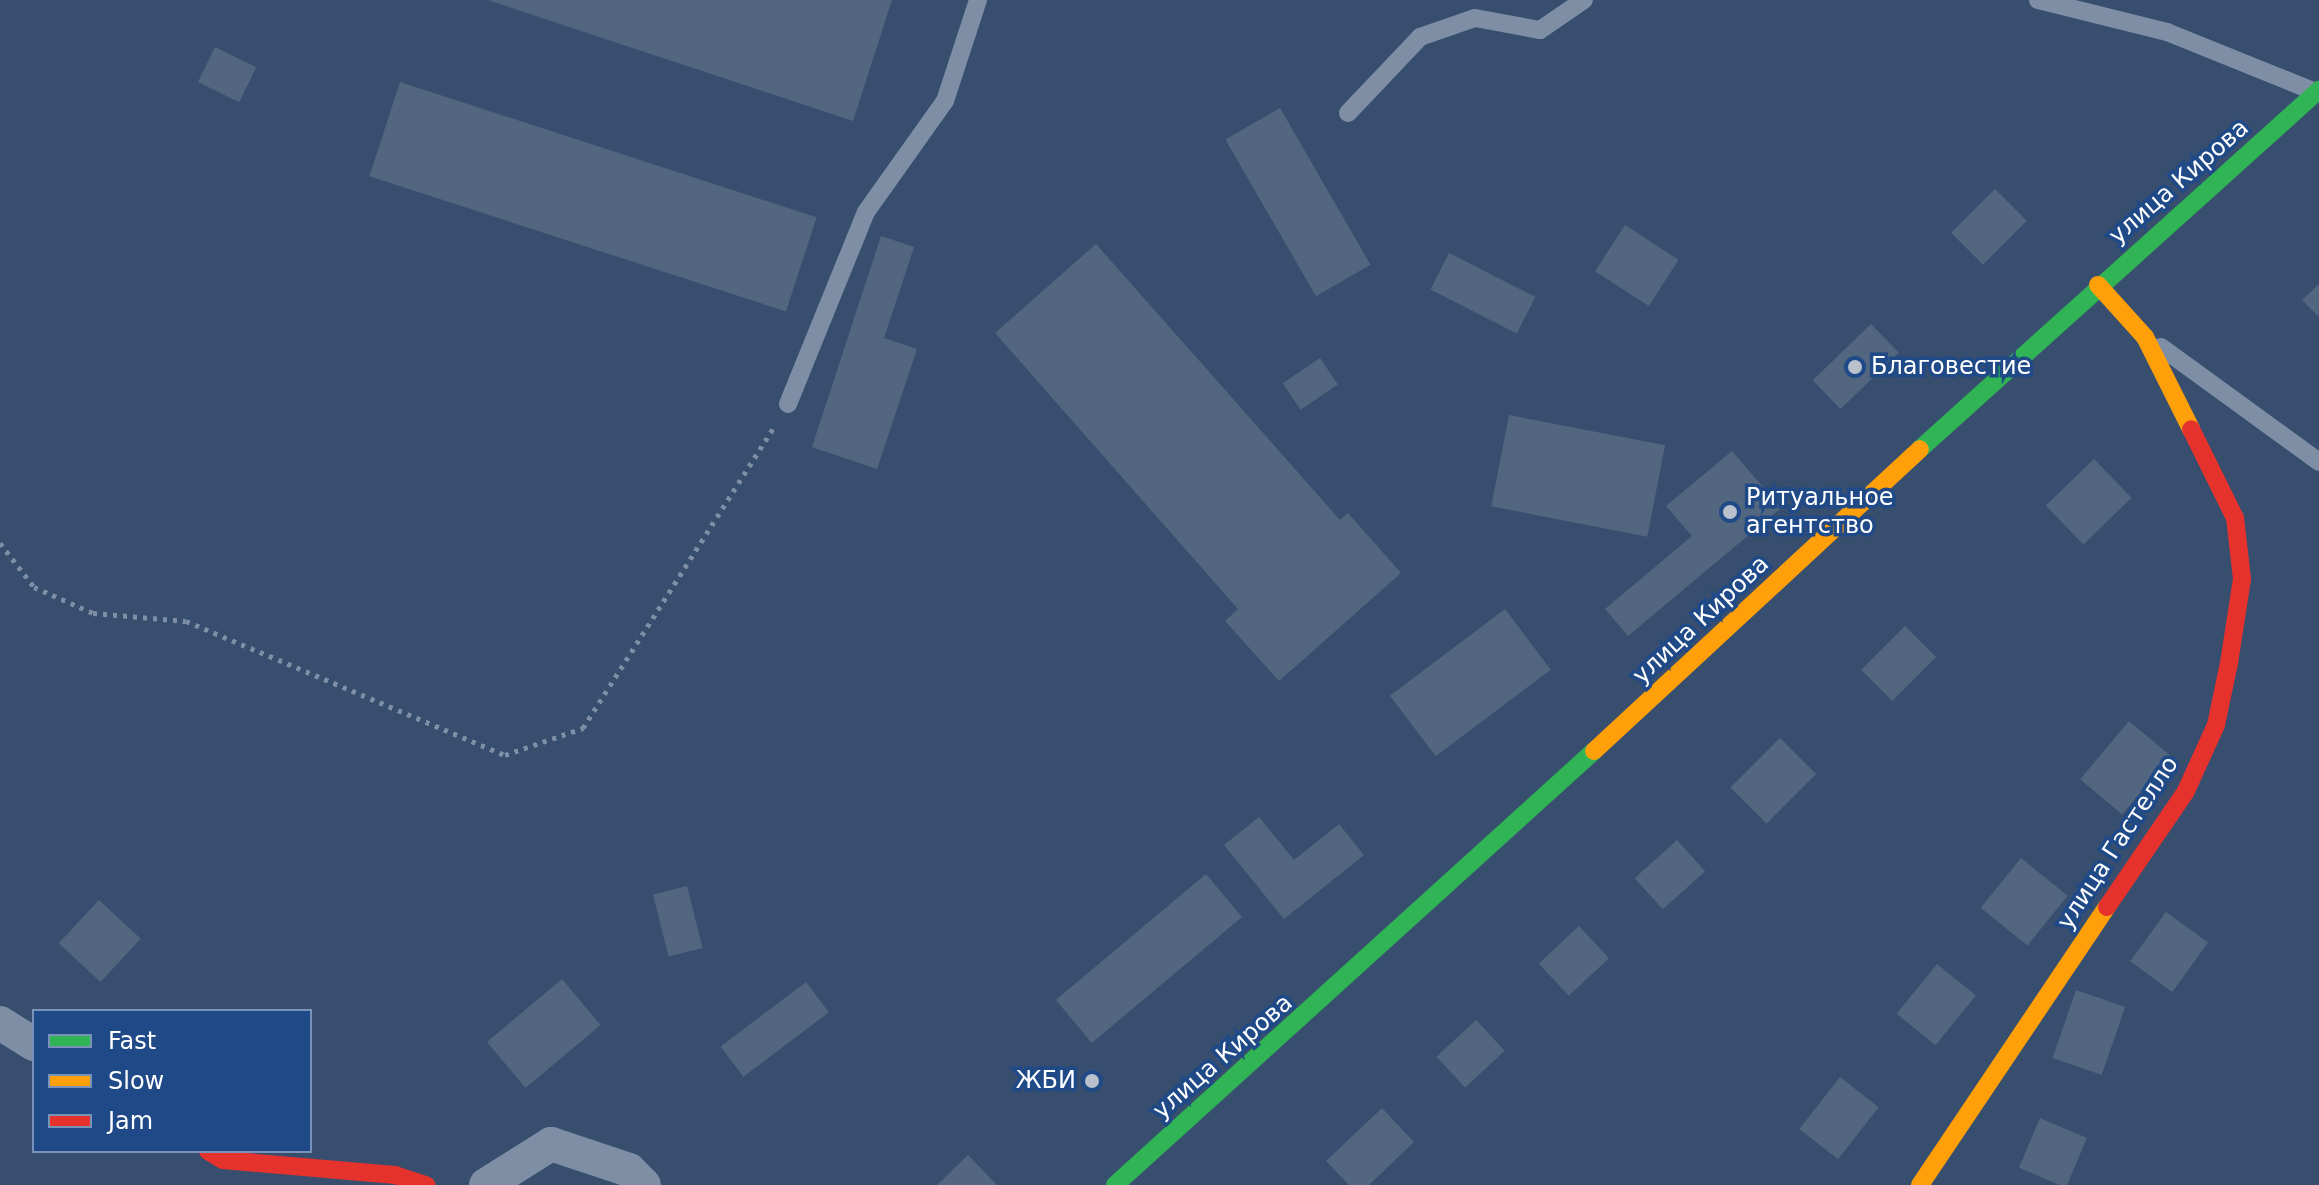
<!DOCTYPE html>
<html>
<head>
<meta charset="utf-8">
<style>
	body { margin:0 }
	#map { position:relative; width:2319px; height:1185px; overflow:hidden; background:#374e6f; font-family:"DejaVu Sans",sans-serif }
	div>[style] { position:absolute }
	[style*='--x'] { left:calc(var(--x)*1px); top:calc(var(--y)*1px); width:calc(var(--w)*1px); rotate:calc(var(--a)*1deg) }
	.building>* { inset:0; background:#526680; transform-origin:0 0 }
	.path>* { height:5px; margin-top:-2.5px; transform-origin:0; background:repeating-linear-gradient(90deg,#7e8ea5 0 4px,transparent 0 10px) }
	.lane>* { height:18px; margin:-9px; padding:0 9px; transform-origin:9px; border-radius:9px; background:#7e8ea5 }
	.street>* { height:34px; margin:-17px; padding:0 17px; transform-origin:17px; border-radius:17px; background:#7e8ea5 }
	.fast>* { height:18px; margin:-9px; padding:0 9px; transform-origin:9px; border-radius:9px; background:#30b455 }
	.slow>* { height:18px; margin:-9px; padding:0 9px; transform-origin:9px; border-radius:9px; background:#ff9f0a }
	.jam>* { height:18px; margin:-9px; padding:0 9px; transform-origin:9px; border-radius:9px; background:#e5322d }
	.dots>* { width:22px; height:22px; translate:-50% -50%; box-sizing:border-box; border:4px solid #1f4a87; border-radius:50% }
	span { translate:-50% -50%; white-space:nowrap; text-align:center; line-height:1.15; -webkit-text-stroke:7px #1f4a87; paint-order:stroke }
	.street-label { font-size:24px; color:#fff }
	.poi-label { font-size:24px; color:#fff }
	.left { translate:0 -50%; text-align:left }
	.right { translate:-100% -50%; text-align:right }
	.legend { position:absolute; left:32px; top:1009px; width:280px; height:144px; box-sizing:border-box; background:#1f4a87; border:2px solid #7992b7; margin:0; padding:10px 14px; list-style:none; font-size:24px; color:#fff }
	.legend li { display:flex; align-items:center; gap:16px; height:40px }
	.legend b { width:40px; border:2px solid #7992b7 }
</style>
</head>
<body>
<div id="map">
	<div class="building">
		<i style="clip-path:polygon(488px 0,892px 0,853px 121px)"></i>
		<i style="left:215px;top:47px;width:46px;height:39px;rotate:26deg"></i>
		<i style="left:400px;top:82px;width:438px;height:99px;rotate:18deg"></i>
		<i style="left:1280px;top:108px;width:181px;height:63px;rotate:60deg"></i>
		<i style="left:1995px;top:189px;width:45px;height:62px;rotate:45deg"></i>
		<i style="left:1625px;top:225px;width:64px;height:55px;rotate:33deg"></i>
		<i style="clip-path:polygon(881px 236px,914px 247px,884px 338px,917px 349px,877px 469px,812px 447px)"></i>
		<i style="clip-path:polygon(1096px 244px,1340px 520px,1348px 513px,1401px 573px,1279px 681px,1225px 621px,1238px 609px,995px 333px)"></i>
		<i style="left:1449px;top:253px;width:97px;height:41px;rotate:27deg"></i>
		<i style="clip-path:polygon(2319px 284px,2319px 317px,2302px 300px)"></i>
		<i style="left:1871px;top:324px;width:40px;height:81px;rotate:46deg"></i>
		<i style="left:1320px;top:358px;width:32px;height:45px;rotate:56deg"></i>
		<i style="left:1509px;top:415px;width:159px;height:93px;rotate:11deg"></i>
		<i style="clip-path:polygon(1732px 451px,1781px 508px,1628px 636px,1605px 609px,1692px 536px,1666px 506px)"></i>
		<i style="left:2094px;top:459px;width:54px;height:67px;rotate:46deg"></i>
		<i style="left:1505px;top:609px;width:76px;height:144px;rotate:53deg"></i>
		<i style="left:1905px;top:626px;width:44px;height:62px;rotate:45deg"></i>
		<i style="left:2129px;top:721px;width:55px;height:76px;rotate:40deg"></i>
		<i style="left:1780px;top:738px;width:51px;height:70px;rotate:45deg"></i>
		<i style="clip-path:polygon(1259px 817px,1294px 860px,1339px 824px,1364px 855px,1284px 919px,1224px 845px)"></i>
		<i style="left:1677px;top:840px;width:42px;height:57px;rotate:48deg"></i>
		<i style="left:2021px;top:858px;width:60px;height:64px;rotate:39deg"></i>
		<i style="left:1206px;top:874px;width:56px;height:196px;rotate:50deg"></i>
		<i style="left:687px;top:886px;width:64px;height:35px;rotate:76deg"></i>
		<i style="left:99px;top:900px;width:57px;height:59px;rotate:43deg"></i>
		<i style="left:2166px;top:912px;width:52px;height:61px;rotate:36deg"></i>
		<i style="left:1579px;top:926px;width:44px;height:55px;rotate:47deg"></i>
		<i style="left:1937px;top:964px;width:50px;height:64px;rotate:39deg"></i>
		<i style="left:562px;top:979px;width:60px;height:98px;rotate:50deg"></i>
		<i style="left:806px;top:982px;width:38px;height:107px;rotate:53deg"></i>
		<i style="left:2076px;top:990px;width:52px;height:72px;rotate:19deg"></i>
		<i style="left:1476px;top:1020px;width:42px;height:54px;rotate:47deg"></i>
		<i style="left:1840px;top:1077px;width:49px;height:66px;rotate:38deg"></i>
		<i style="clip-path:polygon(1382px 1108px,1414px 1142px,1369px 1185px,1349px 1185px,1326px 1161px)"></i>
		<i style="left:2040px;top:1118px;width:51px;height:54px;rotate:23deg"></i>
		<i style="clip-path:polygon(968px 1155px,997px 1185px,937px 1185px)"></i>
	</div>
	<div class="path">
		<i style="--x:0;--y:543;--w:56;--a:52.3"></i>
		<i style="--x:34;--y:587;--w:64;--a:23.8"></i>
		<i style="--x:93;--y:613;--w:93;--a:4.9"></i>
		<i style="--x:186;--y:621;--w:346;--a:22.8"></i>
		<i style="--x:505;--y:755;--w:83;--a:-19.1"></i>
		<i style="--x:583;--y:728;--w:359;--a:-57.6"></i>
	</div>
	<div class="lane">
		<i style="--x:2038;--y:0;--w:133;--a:13.9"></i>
		<i style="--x:2167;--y:32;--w:157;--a:22"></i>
		<i style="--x:1348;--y:113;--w:105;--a:-46.5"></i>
		<i style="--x:1420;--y:37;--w:58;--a:-19.1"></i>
		<i style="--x:1475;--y:18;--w:66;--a:10.5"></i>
		<i style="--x:1540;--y:30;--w:53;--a:-34.3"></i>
		<i style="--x:2161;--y:347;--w:195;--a:36"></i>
		<i style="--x:788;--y:404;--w:207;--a:-67.9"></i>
		<i style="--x:866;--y:212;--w:136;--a:-54.6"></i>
		<i style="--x:945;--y:101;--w:106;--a:-71.9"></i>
	</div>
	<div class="street">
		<i style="--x:0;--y:1023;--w:40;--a:32"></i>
		<i style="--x:486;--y:1185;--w:77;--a:-32.2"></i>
		<i style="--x:551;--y:1144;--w:82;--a:18.4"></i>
		<i style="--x:629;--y:1170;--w:21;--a:45"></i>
	</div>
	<div class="fast">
		<i style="--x:1920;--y:449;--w:537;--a:-41.98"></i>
		<i style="--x:1115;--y:1185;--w:646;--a:-42.18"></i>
	</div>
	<div class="slow">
		<i style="--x:2098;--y:285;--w:70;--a:47.9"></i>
		<i style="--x:2145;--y:337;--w:103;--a:63.4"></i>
		<i style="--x:1594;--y:751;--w:444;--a:-42.8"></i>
		<i style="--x:1920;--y:1185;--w:335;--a:-56.1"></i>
	</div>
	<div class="jam">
		<i style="--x:2107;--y:907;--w:140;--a:-55.7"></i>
		<i style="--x:2186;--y:791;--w:72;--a:-65.6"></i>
		<i style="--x:2216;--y:725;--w:63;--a:-78.2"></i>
		<i style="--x:2229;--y:663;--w:85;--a:-81.2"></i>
		<i style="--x:2242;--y:579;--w:61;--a:-96.5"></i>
		<i style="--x:2235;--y:518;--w:99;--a:-116.3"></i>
		<i style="--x:208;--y:1151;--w:17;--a:31"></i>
		<i style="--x:223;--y:1160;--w:173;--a:5"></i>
		<i style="--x:395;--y:1175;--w:33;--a:18"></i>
	</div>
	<div class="dots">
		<i style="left:1855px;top:367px;background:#b9c1cd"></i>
		<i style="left:1730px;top:512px;background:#b9c1cd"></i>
		<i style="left:1092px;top:1081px;background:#b9c1cd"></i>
	</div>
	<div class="street-label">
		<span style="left:2179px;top:182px;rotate:-41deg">улица Кирова</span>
		<span style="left:1701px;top:620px;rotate:-43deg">улица Кирова</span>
		<span style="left:2118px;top:843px;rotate:-57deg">улица Гастелло</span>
		<span style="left:1223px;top:1057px;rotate:-41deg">улица Кирова</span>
	</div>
	<div class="poi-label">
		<span class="left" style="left:1871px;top:367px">Благовестие</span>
		<span class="left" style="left:1746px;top:512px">Ритуальное<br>агентство</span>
		<span class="right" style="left:1076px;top:1081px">ЖБИ</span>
	</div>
	<ul class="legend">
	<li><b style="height:10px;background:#30b455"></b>Fast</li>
	<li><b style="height:10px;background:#ff9f0a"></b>Slow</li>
	<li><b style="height:10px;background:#e5322d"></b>Jam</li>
	</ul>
</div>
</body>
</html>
